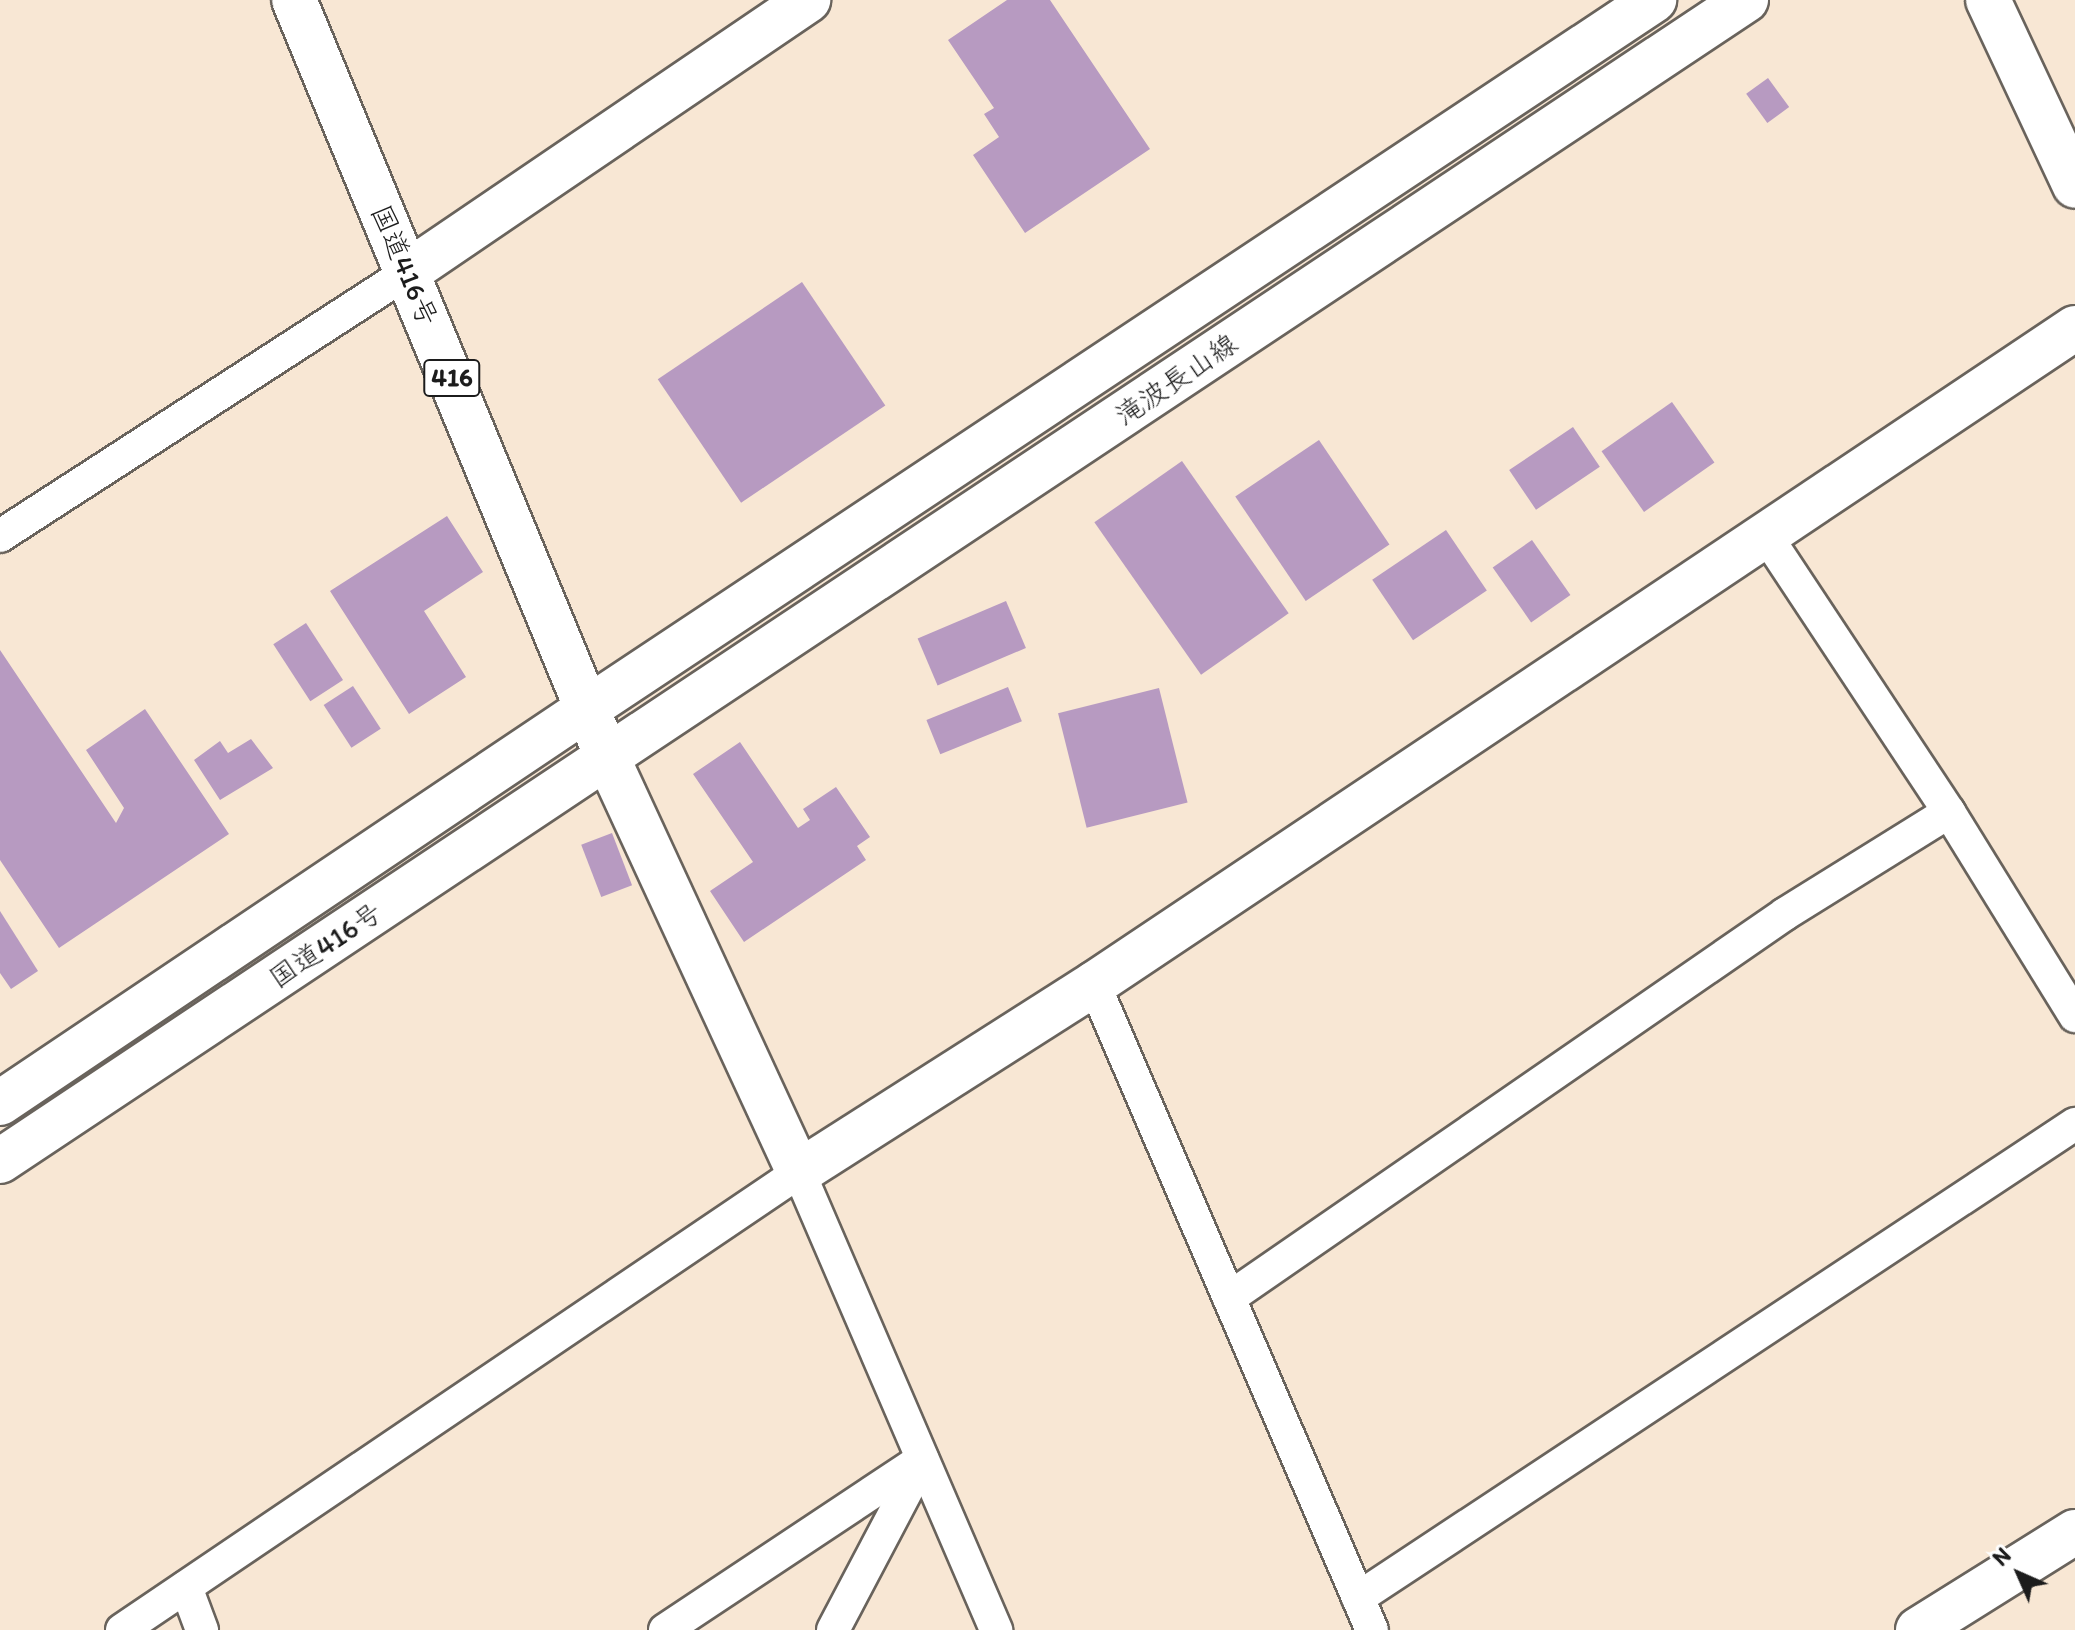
<!DOCTYPE html>
<html>
<head>
<meta charset="utf-8">
<style>
	body { margin:0 }
	#map { position:relative; width:2075px; height:1630px; overflow:hidden; background:#f8e7d4; font-family:Itim,"Klee One",sans-serif }
	div>[style] { position:absolute }
	[style*='--x'] { left:calc(var(--x)*1px); top:calc(var(--y)*1px); width:calc(var(--w)*1px); rotate:calc(var(--a)*1deg) }
	.building>* { inset:0; background:#b79ac1; transform-origin:0 0 }
	.roads { filter:drop-shadow(2px 0 #69635c) drop-shadow(-2px 0 #69635c) drop-shadow(0 2px #69635c) drop-shadow(0 -2px #69635c) }
	.street>* { height:32px; margin:-16px; padding:0 16px; transform-origin:16px; border-radius:16px; background:#fff }
	.secondary>* { height:44px; margin:-22px; padding:0 22px; transform-origin:22px; border-radius:22px; background:#fff }
	.highway>* { height:44px; margin:-22px; padding:0 22px; transform-origin:22px; border-radius:22px; background:#fff }
	span { translate:-50% -50%; white-space:nowrap; text-align:center; line-height:1.15; -webkit-text-stroke:8px #fff; paint-order:stroke }
	.shield-label span { padding:2px 6px; background:#fff; border:2px solid; border-radius:6px; -webkit-text-stroke-width:0 }
	.shield-label { font-size:26px; color:#1c1c1c; font-weight:700 }
	.street-label { font-size:28px; color:#1c1c1c }
	.north { position:absolute; left:1979px; top:1534px; width:80px; height:80px; -webkit-text-stroke:6px #fff; paint-order:stroke; rotate:315deg; font-size:22px; font-weight:700; line-height:32px; text-align:center; color:#1c1c1c }
	.north::after { content:''; display:block; margin:auto; width:28px; height:36px; background:#1c1c1c; clip-path:polygon(50% 0,100% 100%,50% 72%,0 100%) }
</style>
</head>
<body>
<div id="map">
	<div class="building">
		<i style="clip-path:polygon(1007px 0,1050px 0,1150px 149px,1025px 233px,973px 155px,999px 137px,984px 114px,994px 108px,948px 40px)"></i>
		<i style="left:1768px;top:78px;width:36px;height:27px;rotate:54deg"></i>
		<i style="left:802px;top:282px;width:149px;height:174px;rotate:56deg"></i>
		<i style="left:1672px;top:402px;width:74px;height:86px;rotate:55deg"></i>
		<i style="left:1573px;top:427px;width:48px;height:77px;rotate:56deg"></i>
		<i style="left:1319px;top:440px;width:126px;height:101px;rotate:56deg"></i>
		<i style="left:1182px;top:461px;width:186px;height:107px;rotate:55deg"></i>
		<i style="clip-path:polygon(447px 516px,483px 572px,424px 611px,466px 677px,409px 714px,330px 591px)"></i>
		<i style="left:1446px;top:530px;width:73px;height:89px;rotate:56deg"></i>
		<i style="left:1532px;top:540px;width:67px;height:48px;rotate:55deg"></i>
		<i style="left:1006px;top:601px;width:51px;height:96px;rotate:67deg"></i>
		<i style="left:306px;top:623px;width:68px;height:39px;rotate:57deg"></i>
		<i style="clip-path:polygon(0 650px,116px 823px,124px 808px,86px 750px,145px 709px,229px 834px,59px 948px,0 860px)"></i>
		<i style="left:353px;top:686px;width:51px;height:35px;rotate:57deg"></i>
		<i style="left:1008px;top:687px;width:37px;height:88px;rotate:68deg"></i>
		<i style="left:1159px;top:688px;width:118px;height:104px;rotate:76deg"></i>
		<i style="clip-path:polygon(251px 739px,273px 768px,220px 800px,194px 760px,220px 741px,228px 753px)"></i>
		<i style="clip-path:polygon(740px 742px,798px 828px,810px 820px,803px 809px,836px 787px,870px 837px,857px 846px,866px 860px,744px 942px,710px 891px,753px 862px,693px 774px)"></i>
		<i style="left:612px;top:833px;width:56px;height:33px;rotate:69deg"></i>
		<i style="clip-path:polygon(0 911px,38px 971px,11px 989px,0 973px)"></i>
	</div>
	<div class="roads">
		<div class="street">
			<i style="--x:0;--y:536;--w:486;--a:-32.9"></i>
			<i style="--x:1767;--y:537;--w:330;--a:56.5"></i>
			<i style="--x:1949;--y:812;--w:240;--a:58.3"></i>
			<i style="--x:1094;--y:984;--w:703;--a:66.72"></i>
			<i style="--x:1229;--y:1298;--w:676;--a:-34.63"></i>
			<i style="--x:1785;--y:914;--w:193;--a:-31.9"></i>
			<i style="--x:186;--y:1587;--w:46;--a:69.6"></i>
			<i style="--x:1358;--y:1598;--w:860;--a:-33.47"></i>
			<i style="--x:122;--y:1630;--w:817;--a:-34.08"></i>
			<i style="--x:799;--y:1172;--w:499;--a:66.7"></i>
			<i style="--x:665;--y:1630;--w:309;--a:-33.6"></i>
			<i style="--x:833;--y:1630;--w:189;--a:-62.2"></i>
		</div>
		<div class="secondary">
			<i style="--x:1746;--y:0;--w:1368;--a:146.39"></i>
			<i style="--x:607;--y:757;--w:457;--a:65.2"></i>
			<i style="--x:799;--y:1172;--w:350;--a:-32.5"></i>
			<i style="--x:1094;--y:984;--w:1180;--a:-33.77"></i>
			<i style="--x:1988;--y:0;--w:205;--a:64.9"></i>
			<i style="--x:408;--y:272;--w:484;--a:-34.2"></i>
			<i style="--x:588;--y:708;--w:1280;--a:-33.59"></i>
			<i style="--x:1918;--y:1630;--w:185;--a:-32"></i>
		</div>
		<div class="highway">
			<i style="--x:0;--y:1103;--w:708;--a:-33.89"></i>
			<i style="--x:0;--y:1161;--w:729;--a:-33.65"></i>
			<i style="--x:607;--y:757;--w:819;--a:-112.46"></i>
		</div>
	</div>
	<div class="shield-label">
		<span style="left:452px;top:378px">416</span>
	</div>
	<div class="street-label">
		<span style="left:405px;top:265px;rotate:67deg">国道416号</span>
		<span style="left:1176px;top:379px;rotate:-34deg">滝波長山線</span>
		<span style="left:325px;top:945px;rotate:-34deg">国道416号</span>
	</div>
	<div class="north">N</div>
</div>
</body>
</html>
